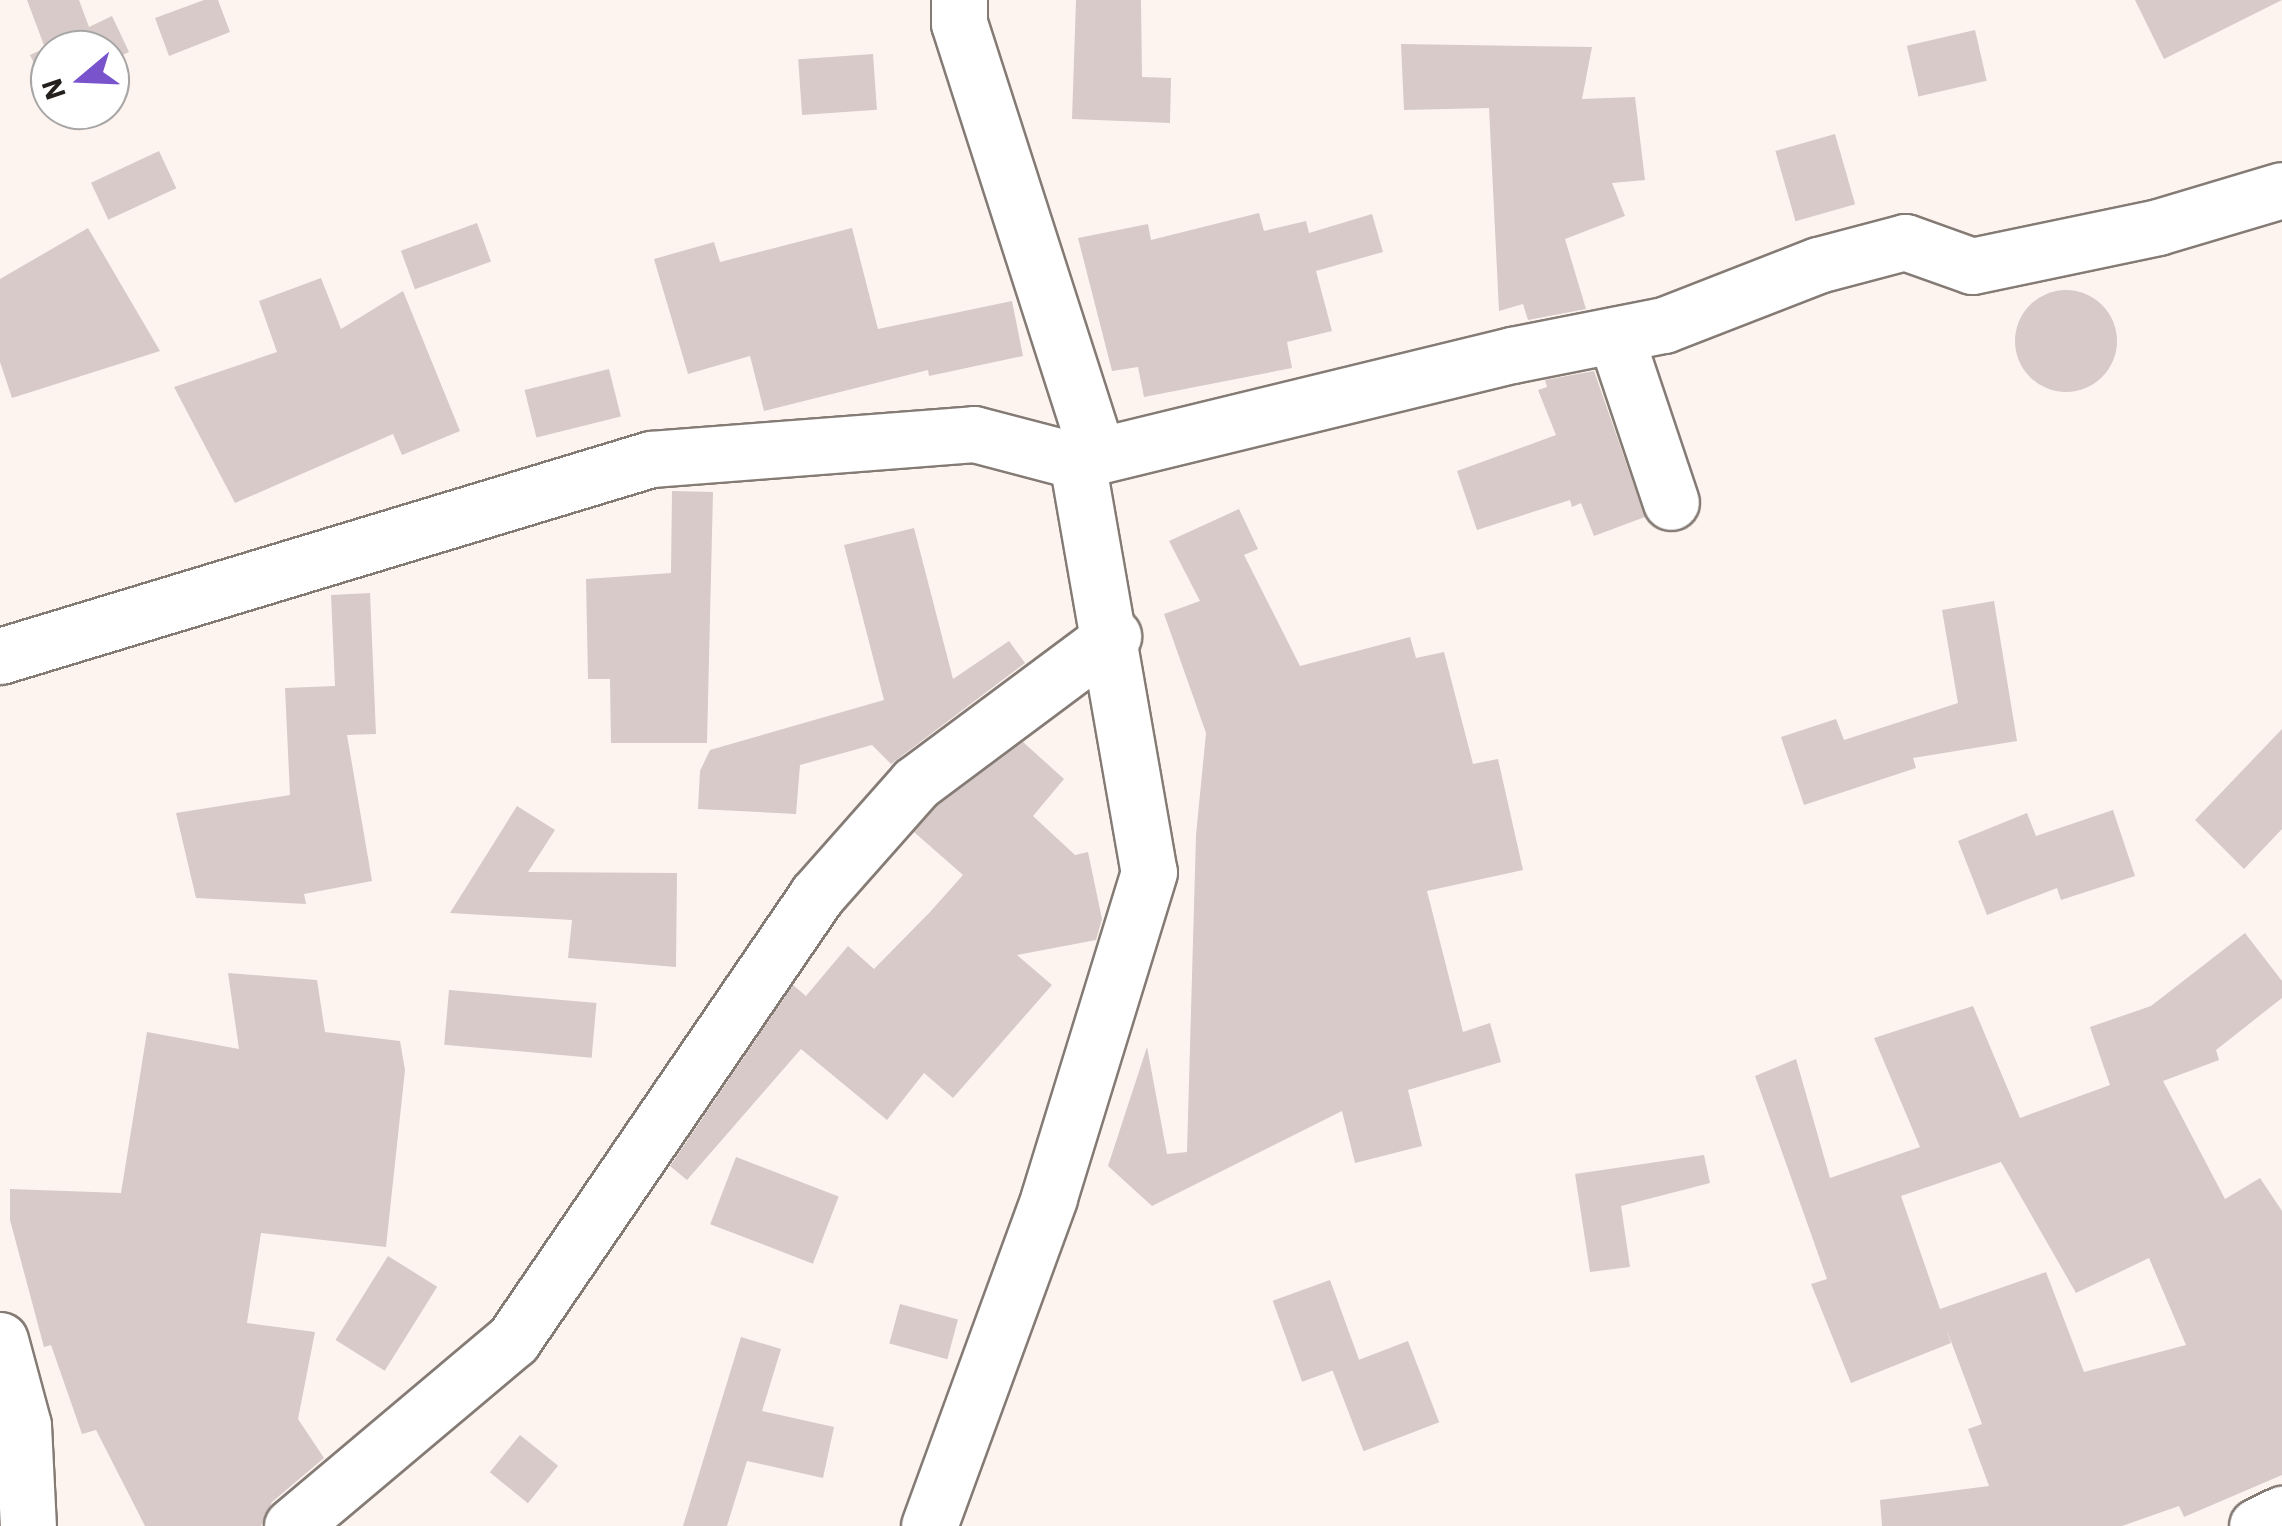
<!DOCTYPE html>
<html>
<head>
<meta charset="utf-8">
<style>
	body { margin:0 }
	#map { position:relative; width:2282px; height:1526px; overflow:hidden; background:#fef4ef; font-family:"IBM Plex Sans",sans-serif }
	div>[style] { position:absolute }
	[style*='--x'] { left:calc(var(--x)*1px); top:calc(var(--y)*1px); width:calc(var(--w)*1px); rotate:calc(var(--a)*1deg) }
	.building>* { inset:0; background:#d7cac8; transform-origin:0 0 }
	.round { border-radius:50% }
	.roads { filter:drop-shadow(2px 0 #857b75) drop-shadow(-2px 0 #857b75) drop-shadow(0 2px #857b75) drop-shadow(0 -2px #857b75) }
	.minor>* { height:55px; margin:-27.5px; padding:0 27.5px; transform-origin:27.5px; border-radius:27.5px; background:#fff }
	span { translate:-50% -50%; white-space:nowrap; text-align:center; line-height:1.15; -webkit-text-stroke:10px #fff; paint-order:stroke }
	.north { position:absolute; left:30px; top:30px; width:100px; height:100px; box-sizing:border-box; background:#fff; border:2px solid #a7a6a5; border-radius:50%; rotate:251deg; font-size:28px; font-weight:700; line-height:40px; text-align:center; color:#24201e }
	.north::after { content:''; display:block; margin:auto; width:35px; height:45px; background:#7853cc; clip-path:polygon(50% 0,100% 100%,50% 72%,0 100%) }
</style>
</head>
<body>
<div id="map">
	<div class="building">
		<i style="clip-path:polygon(27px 0,79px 0,89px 27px,112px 16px,129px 52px,110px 61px,110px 50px,50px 50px,47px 91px,30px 55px,45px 48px)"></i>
		<i style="clip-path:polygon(204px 0,218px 0,230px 32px,169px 56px,155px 18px)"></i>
		<i style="clip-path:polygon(1076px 0,1141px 0,1142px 77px,1171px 78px,1170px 123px,1072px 119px)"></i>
		<i style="clip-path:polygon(2135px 0,2282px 0,2164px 59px)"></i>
		<i style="left:1975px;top:30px;width:52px;height:70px;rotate:77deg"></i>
		<i style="clip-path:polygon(1401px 44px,1592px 47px,1582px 99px,1635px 97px,1645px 180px,1612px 183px,1625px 216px,1565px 239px,1586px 309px,1528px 320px,1523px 304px,1499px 311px,1489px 108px,1404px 110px)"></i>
		<i style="left:873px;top:54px;width:56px;height:75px;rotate:86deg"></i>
		<i style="left:1835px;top:134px;width:73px;height:62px;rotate:74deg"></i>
		<i style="left:159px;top:151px;width:41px;height:75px;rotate:65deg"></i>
		<i style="clip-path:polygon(1259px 213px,1264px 231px,1306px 221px,1309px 233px,1372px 214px,1383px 252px,1316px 271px,1332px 331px,1287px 342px,1292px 368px,1144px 397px,1138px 367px,1112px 371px,1078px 238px,1148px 224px,1151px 240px)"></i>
		<i style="left:477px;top:223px;width:41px;height:81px;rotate:70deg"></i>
		<i style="clip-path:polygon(88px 228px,160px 351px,12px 398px,0 362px,0 279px)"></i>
		<i style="clip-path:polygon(852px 228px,878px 329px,1012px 301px,1023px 356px,929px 376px,928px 370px,764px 411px,750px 356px,688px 374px,654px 259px,714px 242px,720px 262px)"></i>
		<i style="clip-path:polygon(321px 278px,341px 329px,403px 291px,460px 431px,402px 455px,393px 434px,235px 503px,174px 387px,277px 352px,259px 301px)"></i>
		<i class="round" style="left:2015px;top:290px;width:102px;height:102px"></i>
		<i style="left:609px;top:369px;width:49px;height:87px;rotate:76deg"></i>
		<i style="clip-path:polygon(1594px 371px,1645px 517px,1594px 536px,1581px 503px,1572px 507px,1570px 500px,1477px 530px,1457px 471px,1556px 435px,1538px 390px,1547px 387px,1545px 380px)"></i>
		<i style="clip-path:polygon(672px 491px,713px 492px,707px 743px,611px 743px,610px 679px,588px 679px,586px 579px,671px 573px)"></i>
		<i style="clip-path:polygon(1239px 509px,1258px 549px,1244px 555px,1300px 666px,1410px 637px,1416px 658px,1444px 652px,1473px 764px,1498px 759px,1523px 870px,1427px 891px,1463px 1032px,1490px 1023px,1501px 1062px,1408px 1090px,1422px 1146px,1355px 1163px,1342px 1111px,1152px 1206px,1108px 1166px,1147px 1047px,1167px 1154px,1187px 1152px,1196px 835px,1206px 733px,1164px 614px,1200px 601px,1169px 541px)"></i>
		<i style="clip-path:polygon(914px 528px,953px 679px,1009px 641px,1025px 663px,891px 764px,872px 745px,800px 765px,796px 814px,698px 809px,700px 771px,710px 750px,884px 700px,844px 545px)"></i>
		<i style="clip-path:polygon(370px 593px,376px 734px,347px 735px,372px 881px,304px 894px,306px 904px,196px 898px,176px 813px,290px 795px,285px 688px,335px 686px,331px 595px)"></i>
		<i style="clip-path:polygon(1994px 601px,2017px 741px,1913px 758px,1916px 768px,1804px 805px,1781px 737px,1836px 719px,1844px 740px,1958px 703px,1942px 610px)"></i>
		<i style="clip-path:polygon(2282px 729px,2282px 829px,2244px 869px,2195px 820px)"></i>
		<i style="clip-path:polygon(1023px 742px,1064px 779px,1033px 816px,1075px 855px,1088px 852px,1102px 919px,1096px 940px,1017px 955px,1052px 985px,953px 1098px,924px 1073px,887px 1120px,801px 1049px,687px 1180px,670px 1166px,793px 985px,806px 996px,848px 946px,874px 969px,930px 912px,963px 875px,914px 832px,937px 806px)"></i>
		<i style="clip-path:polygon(517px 806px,555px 830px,528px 872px,677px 873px,676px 967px,568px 958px,572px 920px,450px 913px)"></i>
		<i style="clip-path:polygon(2113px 810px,2135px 876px,2061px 900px,2057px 888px,1987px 915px,1958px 841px,2027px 813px,2036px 836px)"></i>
		<i style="clip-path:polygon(evenodd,2245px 933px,2282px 981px,2282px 998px,2216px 1050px,2219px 1060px,2163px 1081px,2225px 1199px,2260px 1178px,2282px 1211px,2282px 1475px,2184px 1517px,2179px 1506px,2122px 1526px,1882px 1526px,1880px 1500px,1989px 1486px,1968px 1429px,1982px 1424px,1946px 1328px,1951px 1343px,1851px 1383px,1811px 1284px,1827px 1279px,1755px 1076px,1796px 1059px,1830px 1178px,1920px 1147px,1874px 1038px,1973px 1006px,2020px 1118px,2110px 1085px,2090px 1027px,2151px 1006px,2245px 933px,2001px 1162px,2076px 1293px,2149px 1258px,2186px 1345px,2084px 1372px,2046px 1272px,1940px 1309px,1901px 1196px,2001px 1162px)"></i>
		<i style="clip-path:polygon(228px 973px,317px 980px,325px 1032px,400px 1041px,405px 1070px,386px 1247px,261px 1233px,247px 1323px,315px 1332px,298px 1419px,324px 1458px,272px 1502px,261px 1526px,145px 1526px,96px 1430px,82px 1434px,51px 1345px,44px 1347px,10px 1220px,10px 1189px,121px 1193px,147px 1032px,239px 1049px)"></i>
		<i style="left:449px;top:990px;width:148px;height:55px;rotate:5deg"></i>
		<i style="clip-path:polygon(1704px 1155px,1710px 1183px,1621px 1206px,1630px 1267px,1590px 1272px,1575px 1174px)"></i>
		<i style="left:736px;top:1157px;width:110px;height:72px;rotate:21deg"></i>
		<i style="left:388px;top:1256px;width:58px;height:99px;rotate:32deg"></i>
		<i style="left:1330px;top:1280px;width:86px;height:61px;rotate:70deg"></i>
		<i style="left:900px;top:1304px;width:60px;height:41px;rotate:15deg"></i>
		<i style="clip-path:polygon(741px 1337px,781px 1349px,762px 1411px,834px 1427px,823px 1478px,747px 1461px,727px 1526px,683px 1526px)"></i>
		<i style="left:1408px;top:1341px;width:87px;height:81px;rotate:69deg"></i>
		<i style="left:520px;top:1435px;width:49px;height:48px;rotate:39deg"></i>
	</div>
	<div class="roads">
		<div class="minor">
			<i style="--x:959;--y:0;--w:23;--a:90"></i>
			<i style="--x:959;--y:23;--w:455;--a:72.2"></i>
			<i style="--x:1615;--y:335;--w:176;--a:71.5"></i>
			<i style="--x:1077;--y:461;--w:448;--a:-13.7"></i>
			<i style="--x:1512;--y:355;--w:155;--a:-11.2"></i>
			<i style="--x:1664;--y:325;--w:165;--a:-21.3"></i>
			<i style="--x:1818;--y:265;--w:90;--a:-14.8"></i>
			<i style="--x:1905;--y:242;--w:71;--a:19.7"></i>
			<i style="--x:1972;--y:266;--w:190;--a:-11.8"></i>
			<i style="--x:2158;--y:227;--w:129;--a:-16.6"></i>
			<i style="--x:0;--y:656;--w:680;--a:-16.84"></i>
			<i style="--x:651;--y:459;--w:324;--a:-4.4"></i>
			<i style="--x:974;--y:434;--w:106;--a:14.7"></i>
			<i style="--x:1077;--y:461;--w:417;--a:80.1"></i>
			<i style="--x:1149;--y:872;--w:341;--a:107.1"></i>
			<i style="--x:1049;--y:1198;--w:349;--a:110.1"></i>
			<i style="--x:0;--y:1340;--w:88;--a:74.9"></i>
			<i style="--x:23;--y:1425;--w:101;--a:87.2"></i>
			<i style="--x:292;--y:1526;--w:289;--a:-40.1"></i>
			<i style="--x:513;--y:1340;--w:539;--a:-55.66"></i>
			<i style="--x:817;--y:895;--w:149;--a:-48.5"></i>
			<i style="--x:916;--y:783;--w:246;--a:-36.7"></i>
			<i style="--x:2257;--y:1526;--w:28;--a:-26"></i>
		</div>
	</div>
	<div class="north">N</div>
</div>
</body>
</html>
